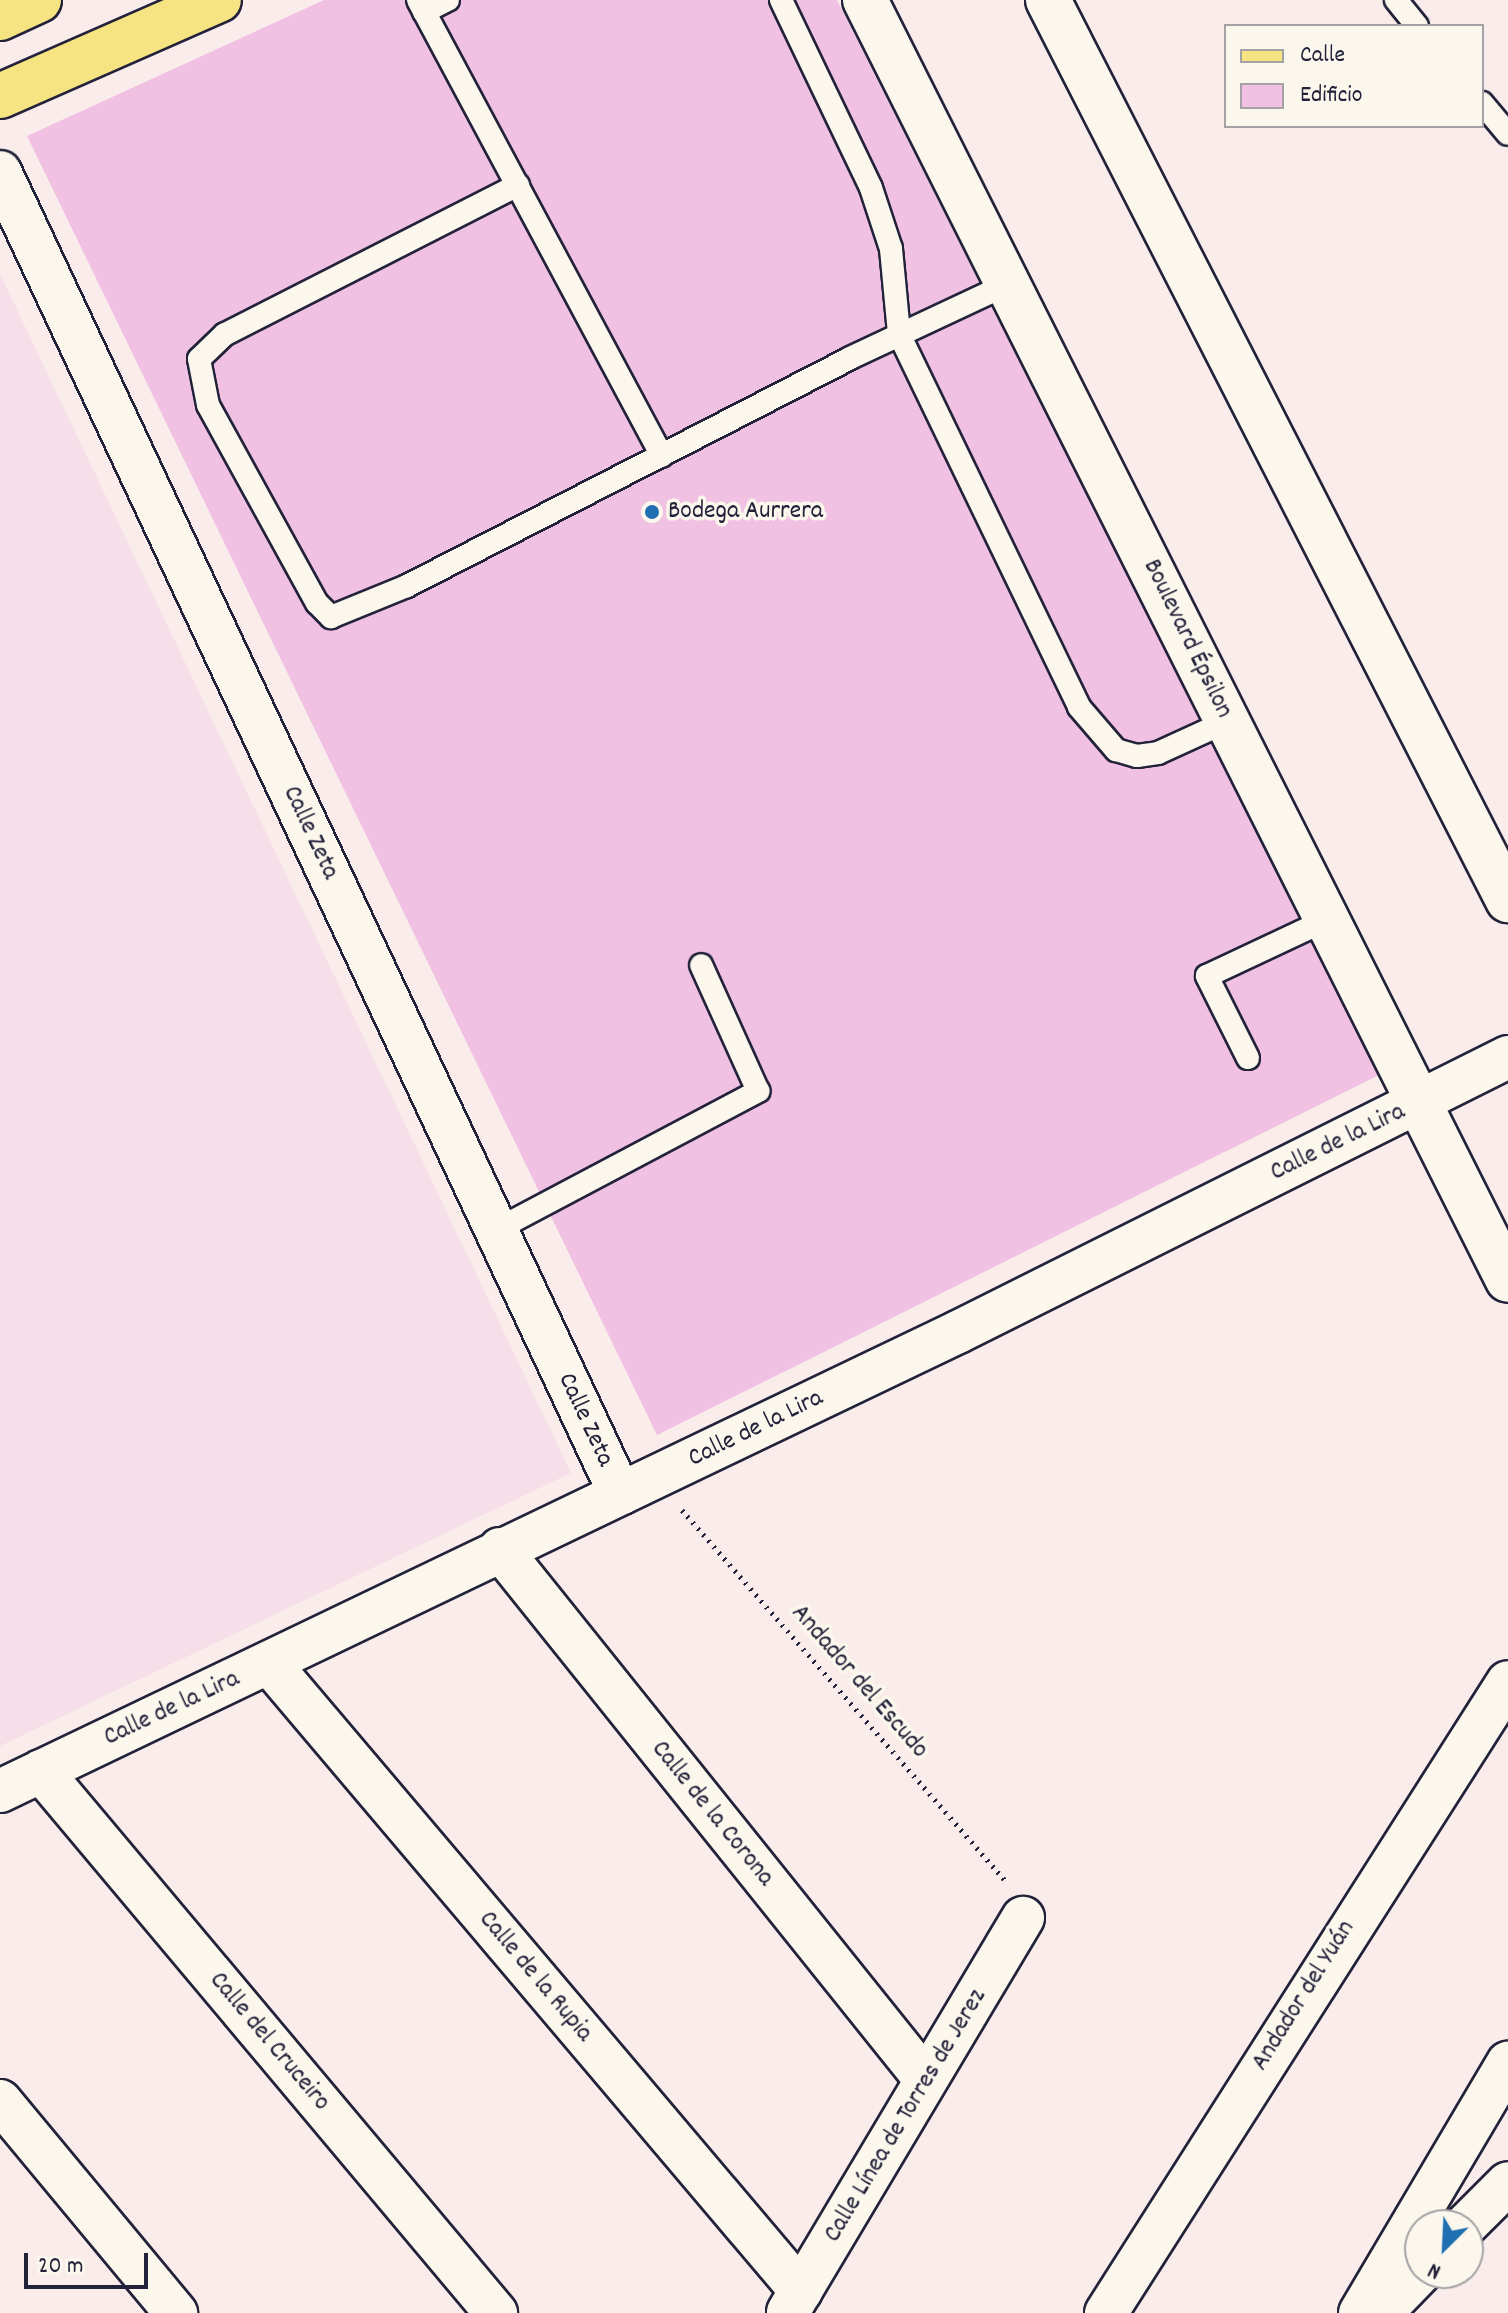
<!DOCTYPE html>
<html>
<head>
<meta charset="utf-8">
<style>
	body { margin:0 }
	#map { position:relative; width:1508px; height:2313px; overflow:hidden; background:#f9ecea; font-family:Dekko,sans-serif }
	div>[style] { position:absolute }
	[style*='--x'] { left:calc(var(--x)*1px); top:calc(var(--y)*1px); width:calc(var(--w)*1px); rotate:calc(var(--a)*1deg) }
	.built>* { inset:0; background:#f6dfe8 }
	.building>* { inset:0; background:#f0c1e3 }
	.path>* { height:5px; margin-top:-2.5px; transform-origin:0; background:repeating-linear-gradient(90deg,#22223b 0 2px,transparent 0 8px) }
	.roads { filter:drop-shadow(2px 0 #22223b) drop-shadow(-2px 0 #22223b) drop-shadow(0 2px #22223b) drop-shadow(0 -2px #22223b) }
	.service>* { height:22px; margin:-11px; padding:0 11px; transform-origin:11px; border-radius:11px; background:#fbf7ec }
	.minor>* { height:42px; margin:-21px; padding:0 21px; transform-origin:21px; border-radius:21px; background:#fbf7ec }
	.tertiary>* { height:44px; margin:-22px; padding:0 22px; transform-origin:22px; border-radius:22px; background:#fbf7ec }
	.primary>* { height:44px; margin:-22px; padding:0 22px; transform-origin:22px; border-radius:22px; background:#f6e381 }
	.dots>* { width:22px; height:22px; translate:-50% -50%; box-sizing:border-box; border:4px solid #fbf7ec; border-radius:50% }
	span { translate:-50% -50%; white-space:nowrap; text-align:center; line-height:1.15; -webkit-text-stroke:7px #fbf7ec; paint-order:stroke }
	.poi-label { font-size:26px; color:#22223b }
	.left { translate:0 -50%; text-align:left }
	.street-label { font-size:26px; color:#22223b }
	.legend { position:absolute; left:1224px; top:24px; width:260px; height:104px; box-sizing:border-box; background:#fbf7ec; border:2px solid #a4a2a5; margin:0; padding:10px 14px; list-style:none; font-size:24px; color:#22223b }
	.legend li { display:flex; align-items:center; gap:16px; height:40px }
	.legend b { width:40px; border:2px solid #a4a2a5 }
	.north { position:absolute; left:1404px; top:2209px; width:80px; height:80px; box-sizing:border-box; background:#fbf7ec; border:2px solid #a4a2a5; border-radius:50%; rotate:204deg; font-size:22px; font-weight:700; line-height:32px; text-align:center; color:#22223b }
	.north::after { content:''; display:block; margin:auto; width:28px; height:36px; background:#1f6fb2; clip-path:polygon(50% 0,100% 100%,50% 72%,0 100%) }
	.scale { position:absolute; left:24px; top:2253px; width:124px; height:36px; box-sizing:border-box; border:4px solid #22223b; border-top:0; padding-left:10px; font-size:24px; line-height:28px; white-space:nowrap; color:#22223b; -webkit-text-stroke:6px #fbf7ec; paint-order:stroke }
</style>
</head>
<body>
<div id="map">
	<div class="built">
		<i style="clip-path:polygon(0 274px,571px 1473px,0 1746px)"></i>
	</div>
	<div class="building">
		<i style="clip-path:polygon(324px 0,837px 0,1379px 1075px,657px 1435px,27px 136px)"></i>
	</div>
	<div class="path">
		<i style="--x:682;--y:1510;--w:494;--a:48.9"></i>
	</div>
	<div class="roads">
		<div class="service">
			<i style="--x:418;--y:0;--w:517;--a:61.85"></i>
			<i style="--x:781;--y:0;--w:208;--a:64.4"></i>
			<i style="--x:871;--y:188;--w:64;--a:71.8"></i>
			<i style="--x:891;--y:249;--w:85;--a:84.6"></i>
			<i style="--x:899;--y:334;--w:414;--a:64.2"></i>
			<i style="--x:1079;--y:707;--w:57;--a:49.3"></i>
			<i style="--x:1116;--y:750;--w:22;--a:16"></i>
			<i style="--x:1137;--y:756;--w:21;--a:-8"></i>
			<i style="--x:1158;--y:753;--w:77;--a:-24.6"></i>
			<i style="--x:1396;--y:0;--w:33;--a:51"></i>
			<i style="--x:424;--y:12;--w:27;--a:-27"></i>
			<i style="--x:1482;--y:103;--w:40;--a:50"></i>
			<i style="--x:518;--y:185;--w:329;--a:153"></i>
			<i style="--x:225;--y:334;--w:36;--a:136"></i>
			<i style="--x:199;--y:359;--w:47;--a:78.9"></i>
			<i style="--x:208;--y:405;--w:226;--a:61.2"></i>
			<i style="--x:317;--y:603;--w:20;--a:45"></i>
			<i style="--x:331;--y:617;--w:82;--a:-22.2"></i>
			<i style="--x:407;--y:586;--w:498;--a:-27.2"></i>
			<i style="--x:850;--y:358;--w:177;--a:-25.1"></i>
			<i style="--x:1248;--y:1058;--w:92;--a:-116.6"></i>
			<i style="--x:1207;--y:976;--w:134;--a:-25.2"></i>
			<i style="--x:496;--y:1230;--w:297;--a:-27.9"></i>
			<i style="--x:758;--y:1091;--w:138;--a:-114.3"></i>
		</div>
		<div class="minor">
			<i style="--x:0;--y:172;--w:1460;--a:64.87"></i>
			<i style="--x:500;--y:1549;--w:679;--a:51.27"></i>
			<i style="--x:269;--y:1663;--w:823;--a:49.73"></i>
			<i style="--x:41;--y:1771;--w:708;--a:49.99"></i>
			<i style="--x:0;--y:1791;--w:1062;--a:-25.6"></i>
			<i style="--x:958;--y:1332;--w:615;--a:-26.57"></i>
			<i style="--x:0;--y:2101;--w:276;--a:50.3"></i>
			<i style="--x:1466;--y:2225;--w:59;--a:-45"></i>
			<i style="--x:788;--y:2312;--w:459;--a:-59.2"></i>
			<i style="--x:1106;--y:2313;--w:748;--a:-57.5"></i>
			<i style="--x:1360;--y:2313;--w:291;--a:-59.4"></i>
			<i style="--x:1381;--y:2313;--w:56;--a:-45.7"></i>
		</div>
		<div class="tertiary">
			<i style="--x:865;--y:0;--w:1432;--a:63.33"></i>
			<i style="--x:1048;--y:0;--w:1011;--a:62.93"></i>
		</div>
		<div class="primary">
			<i style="--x:0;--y:18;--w:43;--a:-24.8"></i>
			<i style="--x:0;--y:96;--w:239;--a:-23.7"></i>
		</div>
	</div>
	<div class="dots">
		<i style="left:652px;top:512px;background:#1f6fb2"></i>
	</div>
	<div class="poi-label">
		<span class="left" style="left:668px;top:512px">Bodega Aurrera</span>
	</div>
	<div class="street-label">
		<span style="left:1187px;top:639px;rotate:64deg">Boulevard Épsilon</span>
		<span style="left:310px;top:833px;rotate:65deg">Calle Zeta</span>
		<span style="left:1338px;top:1143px;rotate:-26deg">Calle de la Lira</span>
		<span style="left:585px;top:1420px;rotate:65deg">Calle Zeta</span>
		<span style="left:756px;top:1429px;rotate:-26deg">Calle de la Lira</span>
		<span style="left:859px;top:1682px;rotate:49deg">Andador del Escudo</span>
		<span style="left:172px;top:1709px;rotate:-25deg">Calle de la Lira</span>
		<span style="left:712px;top:1814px;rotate:51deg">Calle de la Corona</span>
		<span style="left:535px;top:1977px;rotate:50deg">Calle de la Rupia</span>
		<span style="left:1304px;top:1996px;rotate:-58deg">Andador del Yuán</span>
		<span style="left:269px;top:2042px;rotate:50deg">Calle del Cruceiro</span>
		<span style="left:906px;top:2116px;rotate:-59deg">Calle Línea de Torres de Jerez</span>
	</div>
	<ul class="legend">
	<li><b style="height:10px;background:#f6e381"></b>Calle</li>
	<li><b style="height:22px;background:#f0c1e3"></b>Edificio</li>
	</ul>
	<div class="north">N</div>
	<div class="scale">20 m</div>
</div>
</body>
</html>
